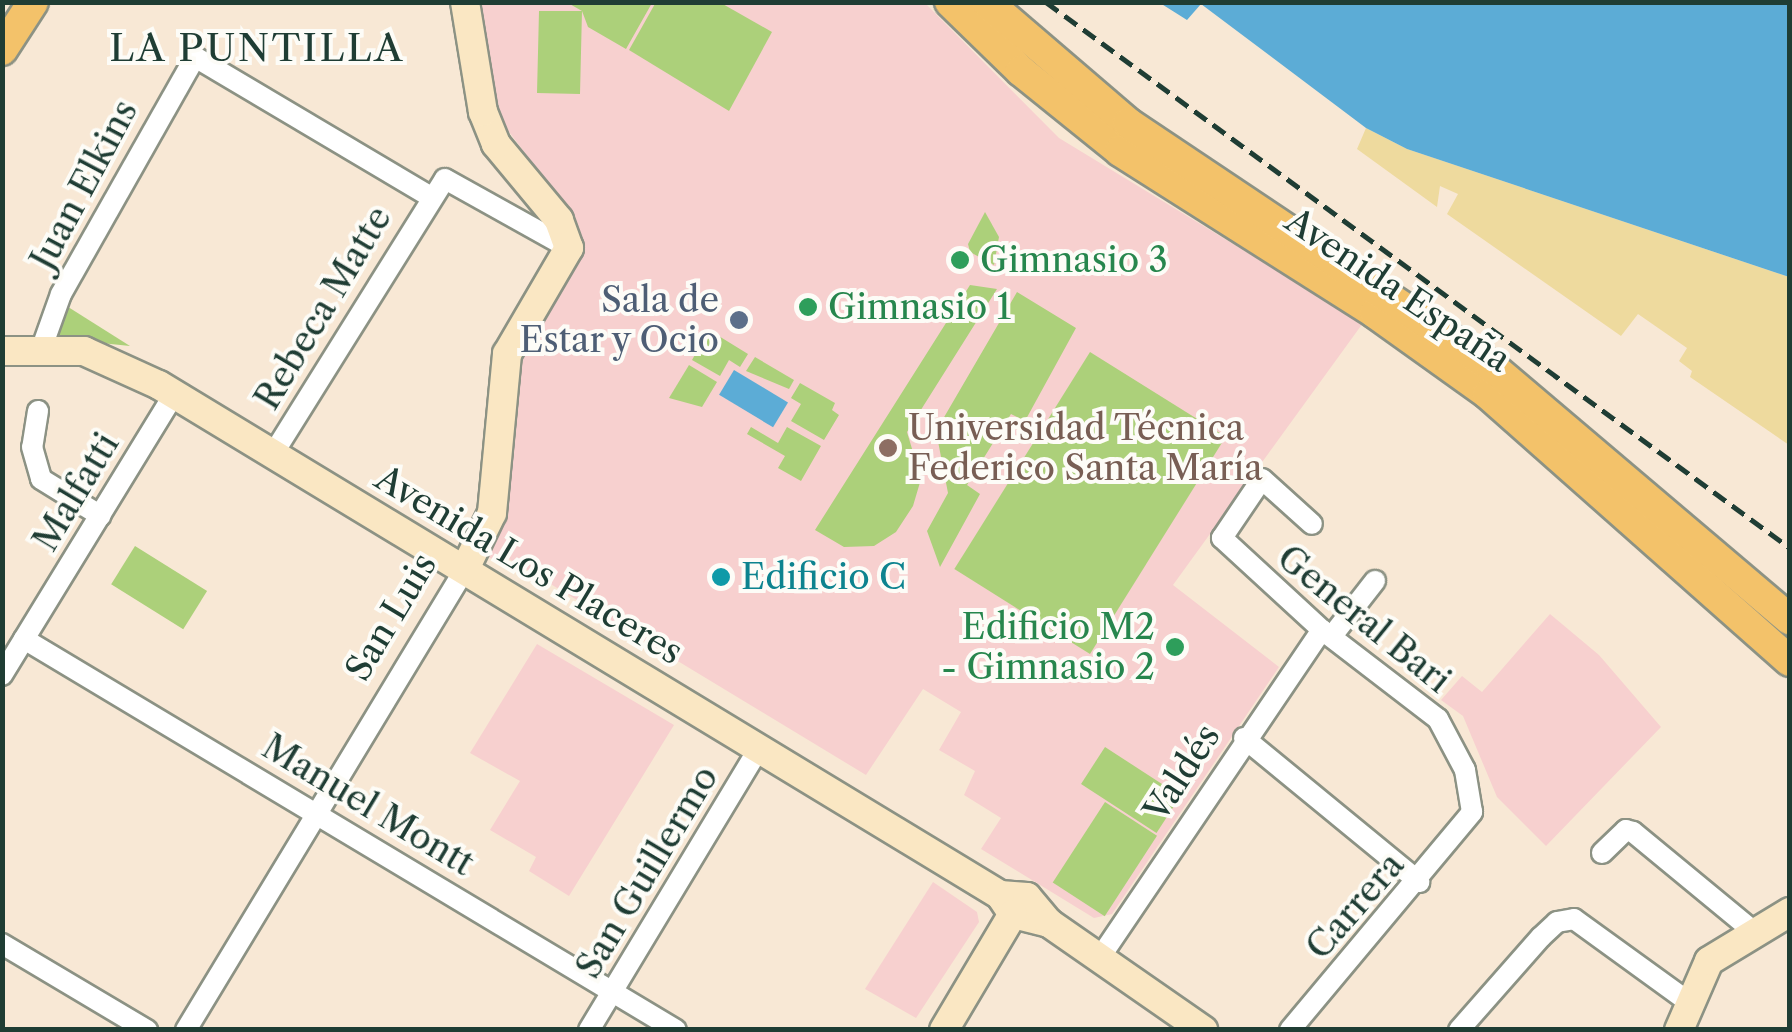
<!DOCTYPE html>
<html>
<head>
<meta charset="utf-8">
<style>
	body { margin:0 }
	#map { position:relative; width:1792px; height:1032px; overflow:hidden; background:#f8e8d5; font-family:"Libre Caslon Text",serif }
	div>[style] { position:absolute }
	[style*='--x'] { left:calc(var(--x)*1px); top:calc(var(--y)*1px); width:calc(var(--w)*1px); rotate:calc(var(--a)*1deg) }
	.built>* { inset:0; background:#f7d0cf }
	.green>* { inset:0; background:#acd07a; transform-origin:0 0 }
	.sand>* { inset:0; background:#eeda9e }
	.water>* { inset:0; background:#5cacd6; transform-origin:0 0 }
	.roads { filter:drop-shadow(2px 0 #8c9284) drop-shadow(-2px 0 #8c9284) drop-shadow(0 2px #8c9284) drop-shadow(0 -2px #8c9284) }
	.street>* { height:20px; margin:-10px; padding:0 10px; transform-origin:10px; border-radius:10px; background:#fff }
	.secondary>* { height:28px; margin:-14px; padding:0 14px; transform-origin:14px; border-radius:14px; background:#fae7c3 }
	.primary>* { height:30px; margin:-15px; padding:0 15px; transform-origin:15px; border-radius:15px; background:#f3c26a }
	.rail>* { height:5px; margin-top:-2.5px; transform-origin:0; background:repeating-linear-gradient(90deg,#1f3d34 0 15px,transparent 0 23px) }
	.dots>* { width:28px; height:28px; translate:-50% -50%; box-sizing:border-box; border:5px solid #fdfcf7; border-radius:50% }
	span { translate:-50% -50%; white-space:nowrap; text-align:center; line-height:1.15; -webkit-text-stroke:8px #fdfcf7; paint-order:stroke }
	.street-label { font-size:35px; color:#1f3d34 }
	.leisure-label { font-size:35px; color:#27864d }
	.left { translate:0 -50%; text-align:left }
	.right { translate:-100% -50%; text-align:right }
	.service-label { font-size:35px; color:#4e5e75 }
	.education-label { font-size:35px; color:#785e54 }
	.culture-label { font-size:35px; color:#0d838f }
	.neighbourhood-label { font-size:38px; color:#1f3d34; letter-spacing:2.5px }
	.frame { position:absolute; inset:0; border:5px solid #1f3d34; pointer-events:none }
</style>
</head>
<body>
<div id="map">
	<div class="built">
		<i style="clip-path:polygon(474px 3px,925px 3px,1059px 138px,1363px 323px,1173px 585px,1279px 667px,1112px 914px,1094px 918px,981px 849px,1001px 818px,964px 795px,975px 771px,939px 750px,961px 712px,923px 689px,866px 775px,501px 554px,496px 561px,481px 553px,514px 360px,581px 250px,577px 222px,503px 124px)"></i>
		<i style="clip-path:polygon(1550px 614px,1599px 655px,1661px 727px,1546px 846px,1497px 797px,1463px 716px,1441px 700px,1462px 676px,1482px 692px)"></i>
		<i style="clip-path:polygon(537px 644px,674px 725px,569px 896px,529px 871px,536px 857px,490px 830px,520px 781px,470px 753px)"></i>
		<i style="clip-path:polygon(933px 882px,977px 912px,979px 922px,916px 1018px,865px 989px)"></i>
	</div>
	<div class="green">
		<i style="clip-path:polygon(656px 2px,721px 3px,772px 32px,729px 111px,629px 50px)"></i>
		<i style="clip-path:polygon(568px 3px,652px 3px,626px 49px,588px 27px,582px 11px,580px 94px,537px 93px,539px 11px,582px 11px)"></i>
		<i style="clip-path:polygon(985px 212px,999px 237px,994px 265px,970px 252px,968px 244px)"></i>
		<i style="clip-path:polygon(970px 285px,997px 289px,907px 432px,921px 479px,913px 506px,896px 532px,874px 546px,844px 547px,815px 530px)"></i>
		<i style="clip-path:polygon(1017px 292px,1076px 328px,1025px 421px,1011px 414px,967px 485px,980px 494px,940px 567px,927px 531px,948px 493px,936px 431px)"></i>
		<i style="clip-path:polygon(65px 305px,130px 346px,53px 338px)"></i>
		<i style="clip-path:polygon(709px 330px,748px 354px,740px 367px,729px 360px,720px 376px,692px 360px)"></i>
		<i style="left:1090px;top:352px;width:160px;height:256px;rotate:32deg"></i>
		<i style="clip-path:polygon(755px 357px,794px 380px,789px 389px,746px 371px)"></i>
		<i style="clip-path:polygon(689px 365px,717px 382px,702px 407px,669px 398px)"></i>
		<i style="clip-path:polygon(800px 383px,835px 403px,832px 410px,839px 415px,824px 440px,791px 421px,801px 404px,791px 398px)"></i>
		<i style="clip-path:polygon(751px 427px,778px 443px,787px 427px,821px 446px,801px 481px,778px 468px,785px 456px,747px 434px)"></i>
		<i style="left:135px;top:546px;width:85px;height:45px;rotate:32deg"></i>
		<i style="left:1105px;top:747px;width:90px;height:44px;rotate:33deg"></i>
		<i style="left:1105px;top:802px;width:62px;height:96px;rotate:33deg"></i>
	</div>
	<div class="sand">
		<i style="clip-path:polygon(1366px 128px,1407px 149px,1789px 277px,1789px 445px,1690px 377px,1692px 371px,1679px 361px,1687px 348px,1638px 314px,1621px 336px,1447px 214px,1458px 194px,1440px 186px,1437px 207px,1357px 149px)"></i>
	</div>
	<div class="water">
		<i style="clip-path:polygon(1160px 3px,1789px 3px,1789px 277px,1407px 149px,1366px 128px,1201px 4px,1187px 20px)"></i>
		<i style="left:734px;top:370px;width:63px;height:29px;rotate:31deg"></i>
	</div>
	<div class="roads">
		<div class="street">
			<i style="--x:41;--y:350;--w:59;--a:-70.3"></i>
			<i style="--x:61;--y:294;--w:272;--a:-60.5"></i>
			<i style="--x:195;--y:57;--w:272;--a:30.7"></i>
			<i style="--x:38;--y:411;--w:36;--a:99"></i>
			<i style="--x:32;--y:447;--w:33;--a:74"></i>
			<i style="--x:41;--y:479;--w:70;--a:31.7"></i>
			<i style="--x:273;--y:454;--w:324;--a:-58"></i>
			<i style="--x:445;--y:179;--w:142;--a:29.1"></i>
			<i style="--x:1332;--y:636;--w:70;--a:-52"></i>
			<i style="--x:24;--y:639;--w:760;--a:30.95"></i>
			<i style="--x:2;--y:675;--w:329;--a:-58.5"></i>
			<i style="--x:1244;--y:738;--w:227;--a:39.4"></i>
			<i style="--x:1602;--y:853;--w:33;--a:-44"></i>
			<i style="--x:1626;--y:830;--w:7;--a:16"></i>
			<i style="--x:1633;--y:832;--w:156;--a:39.5"></i>
			<i style="--x:2;--y:944;--w:169;--a:30.7"></i>
			<i style="--x:1101;--y:956;--w:394;--a:-55.9"></i>
			<i style="--x:186;--y:1030;--w:539;--a:-58.82"></i>
			<i style="--x:589;--y:1030;--w:329;--a:-58.9"></i>
			<i style="--x:1290;--y:1030;--w:284;--a:-50.1"></i>
			<i style="--x:1472;--y:812;--w:43;--a:-99.5"></i>
			<i style="--x:1465;--y:770;--w:58;--a:-117.9"></i>
			<i style="--x:1438;--y:719;--w:146;--a:-142.5"></i>
			<i style="--x:1322;--y:630;--w:136;--a:-137.4"></i>
			<i style="--x:1222;--y:538;--w:71;--a:-55.9"></i>
			<i style="--x:1262;--y:479;--w:67;--a:42"></i>
			<i style="--x:1459;--y:1030;--w:124;--a:-48.6"></i>
			<i style="--x:1541;--y:937;--w:22;--a:-43"></i>
			<i style="--x:1557;--y:922;--w:17;--a:-10"></i>
			<i style="--x:1574;--y:919;--w:143;--a:35.9"></i>
		</div>
		<div class="secondary">
			<i style="--x:2;--y:351;--w:82;--a:0"></i>
			<i style="--x:84;--y:351;--w:82;--a:24.4"></i>
			<i style="--x:159;--y:385;--w:984;--a:31.23"></i>
			<i style="--x:1000;--y:895;--w:23;--a:56"></i>
			<i style="--x:1013;--y:914;--w:37;--a:14"></i>
			<i style="--x:465;--y:569;--w:62;--a:-64.3"></i>
			<i style="--x:492;--y:513;--w:160;--a:-84.6"></i>
			<i style="--x:507;--y:354;--w:123;--a:-59.7"></i>
			<i style="--x:569;--y:248;--w:30;--a:-110"></i>
			<i style="--x:559;--y:220;--w:99;--a:-129.7"></i>
			<i style="--x:496;--y:144;--w:35;--a:-112"></i>
			<i style="--x:483;--y:112;--w:111;--a:-99.3"></i>
			<i style="--x:1000;--y:895;--w:27;--a:4"></i>
			<i style="--x:1027;--y:897;--w:34;--a:50"></i>
			<i style="--x:1049;--y:923;--w:188;--a:34.8"></i>
			<i style="--x:944;--y:1030;--w:135;--a:-59.3"></i>
			<i style="--x:1679;--y:1030;--w:75;--a:-66.5"></i>
			<i style="--x:1709;--y:961;--w:95;--a:-31.2"></i>
		</div>
		<div class="primary">
			<i style="--x:950;--y:2;--w:99;--a:44.2"></i>
			<i style="--x:1021;--y:71;--w:127;--a:38.9"></i>
			<i style="--x:1120;--y:151;--w:302;--a:32.4"></i>
			<i style="--x:1375;--y:313;--w:139;--a:35.6"></i>
			<i style="--x:1488;--y:394;--w:403;--a:41.5"></i>
			<i style="--x:987;--y:2;--w:186;--a:40.6"></i>
			<i style="--x:1128;--y:123;--w:437;--a:33.8"></i>
			<i style="--x:1491;--y:366;--w:392;--a:40.3"></i>
			<i style="--x:2;--y:50;--w:57;--a:-57.1"></i>
		</div>
	</div>
	<div class="rail">
		<i style="--x:1046;--y:2;--w:923;--a:36.27"></i>
	</div>
	<div class="dots">
		<i style="left:960px;top:260px;background:#2e9e5b"></i>
		<i style="left:808px;top:307px;background:#2e9e5b"></i>
		<i style="left:739px;top:320px;background:#5c6f8a"></i>
		<i style="left:888px;top:448px;background:#8d6e63"></i>
		<i style="left:721px;top:577px;background:#0f9aa8"></i>
		<i style="left:1175px;top:647px;background:#2e9e5b"></i>
	</div>
	<div class="street-label">
		<span style="left:84px;top:185px;rotate:-62deg">Juan Elkins</span>
		<span style="left:1398px;top:290px;rotate:34deg">Avenida España</span>
		<span style="left:323px;top:308px;rotate:-59deg">Rebeca Matte</span>
		<span style="left:76px;top:492px;rotate:-59deg">Malfatti</span>
		<span style="left:529px;top:565px;rotate:31deg">Avenida Los Placeres</span>
		<span style="left:391px;top:617px;rotate:-59deg">San Luis</span>
		<span style="left:1364px;top:619px;rotate:39deg">General Bari</span>
		<span style="left:1182px;top:773px;rotate:-57deg">Valdés</span>
		<span style="left:368px;top:805px;rotate:31deg">Manuel Montt</span>
		<span style="left:647px;top:872px;rotate:-59deg">San Guillermo</span>
		<span style="left:1355px;top:906px;rotate:-49deg">Carrera</span>
	</div>
	<div class="leisure-label">
		<span class="left" style="left:980px;top:260px">Gimnasio 3</span>
		<span class="left" style="left:828px;top:307px">Gimnasio 1</span>
		<span class="right" style="left:1155px;top:647px">Edificio M2<br>- Gimnasio 2</span>
	</div>
	<div class="service-label">
		<span class="right" style="left:719px;top:320px">Sala de<br>Estar y Ocio</span>
	</div>
	<div class="education-label">
		<span class="left" style="left:908px;top:448px">Universidad Técnica<br>Federico Santa María</span>
	</div>
	<div class="culture-label">
		<span class="left" style="left:741px;top:577px">Edificio C</span>
	</div>
	<div class="neighbourhood-label">
		<span style="left:257px;top:48px">LA PUNTILLA</span>
	</div>
	<div class="frame"></div>
</div>
</body>
</html>
